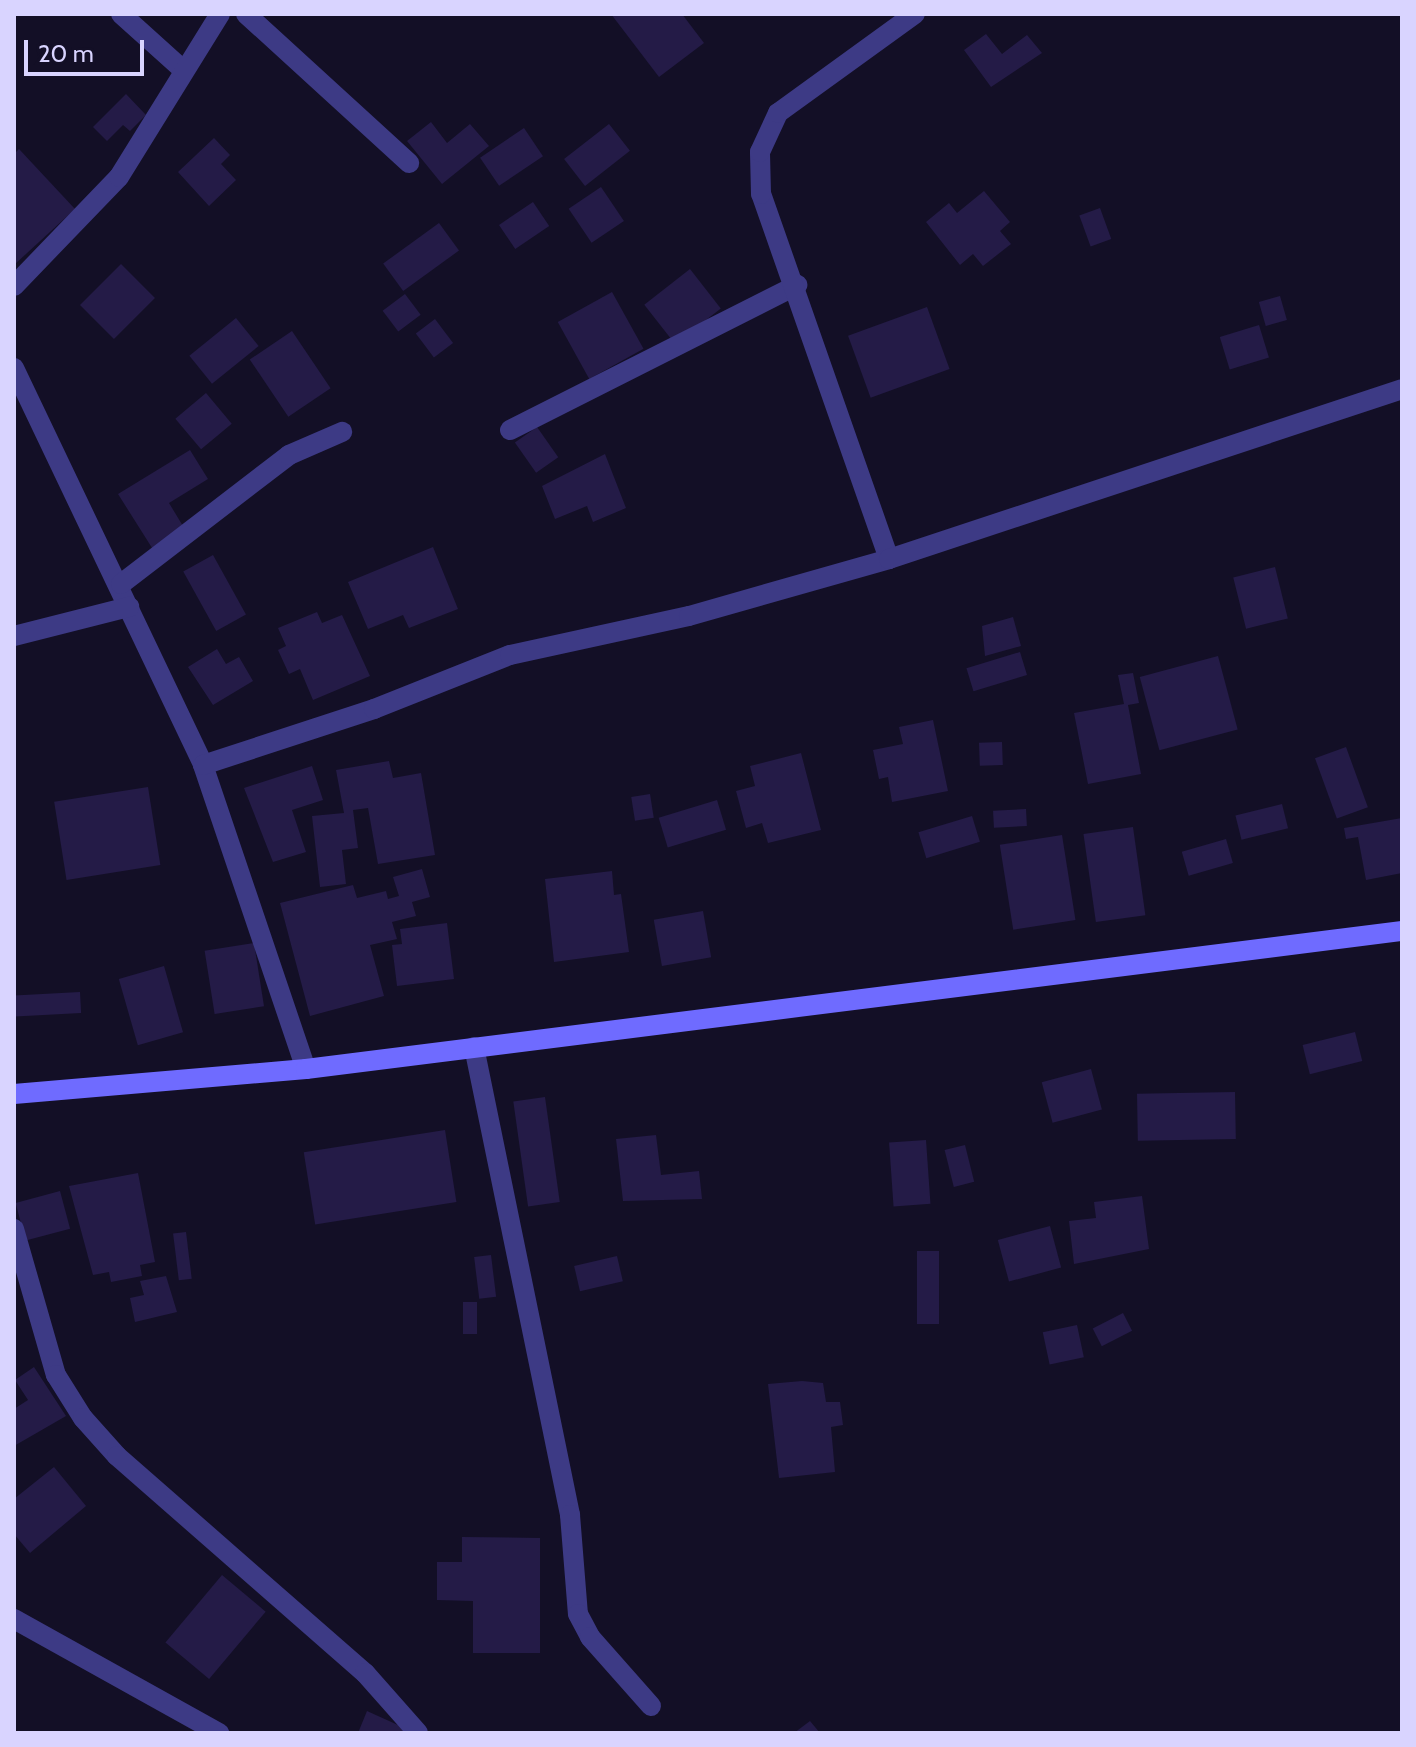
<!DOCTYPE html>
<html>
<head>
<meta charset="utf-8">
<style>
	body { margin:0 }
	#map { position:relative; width:1416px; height:1747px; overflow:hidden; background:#130f26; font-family:Cabin,sans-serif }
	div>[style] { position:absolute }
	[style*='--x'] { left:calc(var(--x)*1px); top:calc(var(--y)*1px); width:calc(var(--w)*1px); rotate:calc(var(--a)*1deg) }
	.building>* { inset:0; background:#241b47; transform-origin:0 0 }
	.street>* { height:20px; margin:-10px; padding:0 10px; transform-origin:10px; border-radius:10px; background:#3d3a85 }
	.secondary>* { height:20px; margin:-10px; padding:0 10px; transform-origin:10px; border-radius:10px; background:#6f6bff }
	span { translate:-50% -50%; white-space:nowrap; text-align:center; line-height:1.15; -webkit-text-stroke:7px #130f26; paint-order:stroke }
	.frame { position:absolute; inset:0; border:16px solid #d9d4ff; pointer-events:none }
	.scale { position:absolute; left:24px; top:40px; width:120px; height:36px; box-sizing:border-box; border:4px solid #d9d4ff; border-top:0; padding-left:10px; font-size:24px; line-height:28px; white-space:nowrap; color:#d9d4ff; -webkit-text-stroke:6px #130f26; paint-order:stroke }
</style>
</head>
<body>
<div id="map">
	<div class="building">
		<i style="clip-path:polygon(611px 14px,682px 14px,704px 43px,659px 77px)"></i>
		<i style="clip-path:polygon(986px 34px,1002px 54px,1027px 35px,1042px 53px,991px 87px,964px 50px)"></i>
		<i style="clip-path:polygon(126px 94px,146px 115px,130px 131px,123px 125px,107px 141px,93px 127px)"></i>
		<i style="clip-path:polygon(431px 122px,447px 143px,470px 124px,489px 146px,442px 184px,407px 141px)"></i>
		<i style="left:609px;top:124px;width:34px;height:57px;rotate:52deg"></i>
		<i style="left:524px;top:128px;width:34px;height:53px;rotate:56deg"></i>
		<i style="clip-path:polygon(214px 138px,230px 155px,221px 164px,236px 180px,209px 206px,178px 172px)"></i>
		<i style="clip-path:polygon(19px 149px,75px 209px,14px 265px,14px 154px)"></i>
		<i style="left:601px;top:187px;width:41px;height:39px;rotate:56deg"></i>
		<i style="clip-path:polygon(984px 191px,1010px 222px,1000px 231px,1011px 244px,983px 266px,973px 254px,960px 265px,926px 222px,949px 203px,957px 213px)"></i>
		<i style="left:533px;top:202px;width:29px;height:41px;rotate:56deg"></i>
		<i style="left:1100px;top:208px;width:33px;height:22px;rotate:70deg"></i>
		<i style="left:439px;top:223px;width:34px;height:69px;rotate:54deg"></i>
		<i style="left:121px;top:264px;width:48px;height:58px;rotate:45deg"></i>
		<i style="left:690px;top:269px;width:50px;height:58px;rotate:52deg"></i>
		<i style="left:612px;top:292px;width:65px;height:62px;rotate:61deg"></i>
		<i style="left:405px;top:294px;width:26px;height:28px;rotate:53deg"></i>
		<i style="left:1280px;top:296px;width:25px;height:22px;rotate:74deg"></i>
		<i style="left:927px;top:307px;width:66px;height:84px;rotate:70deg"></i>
		<i style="left:236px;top:318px;width:36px;height:60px;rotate:51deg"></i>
		<i style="left:435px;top:319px;width:30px;height:24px;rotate:53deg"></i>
		<i style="left:1259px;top:325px;width:34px;height:41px;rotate:73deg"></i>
		<i style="left:292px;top:331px;width:69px;height:51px;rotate:56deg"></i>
		<i style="left:206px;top:393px;width:40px;height:40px;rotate:50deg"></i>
		<i style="left:537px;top:427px;width:37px;height:27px;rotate:55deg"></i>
		<i style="clip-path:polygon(190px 450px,208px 479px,169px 503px,186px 531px,154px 551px,118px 494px)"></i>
		<i style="clip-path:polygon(605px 454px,626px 508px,593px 522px,587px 506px,555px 519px,542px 486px)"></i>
		<i style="clip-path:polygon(433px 547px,458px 609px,409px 628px,403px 615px,368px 629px,348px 582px)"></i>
		<i style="left:213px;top:555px;width:68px;height:34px;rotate:61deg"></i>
		<i style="left:1275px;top:567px;width:53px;height:43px;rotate:76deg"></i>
		<i style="clip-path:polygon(317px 612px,322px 623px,342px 615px,370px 676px,313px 700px,300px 669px,289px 674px,278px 650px,286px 646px,278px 628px)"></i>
		<i style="clip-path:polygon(1013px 617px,1021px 646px,985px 656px,982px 626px)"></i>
		<i style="clip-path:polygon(217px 649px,226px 664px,239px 657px,253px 681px,213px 705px,188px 667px)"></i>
		<i style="left:1020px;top:652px;width:24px;height:56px;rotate:73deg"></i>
		<i style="left:1218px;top:656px;width:76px;height:81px;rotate:75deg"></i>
		<i style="clip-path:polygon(1133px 673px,1139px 703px,1128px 705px,1141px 774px,1088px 784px,1074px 713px,1124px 704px,1118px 675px)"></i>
		<i style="clip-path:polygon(933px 720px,948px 791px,892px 802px,888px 777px,879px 779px,873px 750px,903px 744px,899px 727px)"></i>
		<i style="left:1002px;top:742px;width:23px;height:23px;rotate:88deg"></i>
		<i style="left:1346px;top:747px;width:64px;height:33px;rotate:70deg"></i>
		<i style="clip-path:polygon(801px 753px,821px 830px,768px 843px,762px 823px,746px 828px,736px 791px,755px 786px,750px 766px)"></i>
		<i style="clip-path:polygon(389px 761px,393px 778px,421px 773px,435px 855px,378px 864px,368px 808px,353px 810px,358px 848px,342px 850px,346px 884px,320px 887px,312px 816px,344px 813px,336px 770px)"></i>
		<i style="clip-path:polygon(312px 766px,323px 800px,292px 810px,306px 852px,273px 862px,244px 788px)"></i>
		<i style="left:148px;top:787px;width:79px;height:95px;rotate:81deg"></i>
		<i style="left:650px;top:794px;width:24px;height:19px;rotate:81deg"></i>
		<i style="left:717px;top:800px;width:31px;height:61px;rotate:73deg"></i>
		<i style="left:1282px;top:804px;width:25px;height:48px;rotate:76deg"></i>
		<i style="left:1026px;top:809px;width:17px;height:33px;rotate:87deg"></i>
		<i style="left:972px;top:816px;width:27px;height:56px;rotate:73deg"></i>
		<i style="clip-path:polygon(1402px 818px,1402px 873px,1366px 880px,1358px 837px,1346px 839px,1344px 828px)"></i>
		<i style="left:1133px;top:827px;width:89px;height:50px;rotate:82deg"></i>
		<i style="left:1062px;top:835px;width:86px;height:63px;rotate:81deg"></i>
		<i style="left:1226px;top:839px;width:25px;height:46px;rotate:74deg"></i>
		<i style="clip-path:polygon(422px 869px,430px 897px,412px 902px,416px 916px,392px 922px,397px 939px,370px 945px,384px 996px,310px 1016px,280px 903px,353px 885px,357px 898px,386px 891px,388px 899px,399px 896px,393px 877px)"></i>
		<i style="clip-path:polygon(612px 871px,614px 895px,621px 894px,629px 952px,554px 962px,545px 879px)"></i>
		<i style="left:703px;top:911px;width:47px;height:50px;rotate:80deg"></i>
		<i style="clip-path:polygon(447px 923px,454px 979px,397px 986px,392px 945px,402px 944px,400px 929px)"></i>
		<i style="left:254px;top:943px;width:64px;height:50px;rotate:81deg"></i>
		<i style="left:164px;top:966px;width:69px;height:47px;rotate:74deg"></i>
		<i style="left:80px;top:992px;width:21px;height:66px;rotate:87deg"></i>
		<i style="left:1355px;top:1032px;width:30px;height:54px;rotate:76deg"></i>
		<i style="left:1091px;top:1069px;width:42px;height:51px;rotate:75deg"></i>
		<i style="left:1235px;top:1092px;width:47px;height:98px;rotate:89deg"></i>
		<i style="left:545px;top:1097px;width:106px;height:32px;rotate:82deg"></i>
		<i style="left:445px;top:1130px;width:73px;height:143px;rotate:81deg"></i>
		<i style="clip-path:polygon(656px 1135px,661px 1175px,699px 1171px,702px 1199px,623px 1201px,616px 1139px)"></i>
		<i style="left:926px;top:1140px;width:64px;height:37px;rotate:86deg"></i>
		<i style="left:965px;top:1145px;width:38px;height:21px;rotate:76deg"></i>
		<i style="clip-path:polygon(138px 1173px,155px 1262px,140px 1265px,142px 1276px,111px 1282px,109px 1272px,93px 1275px,69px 1186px)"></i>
		<i style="left:60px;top:1191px;width:39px;height:46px;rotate:75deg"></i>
		<i style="clip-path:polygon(1142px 1196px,1149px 1249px,1074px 1264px,1069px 1221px,1096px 1218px,1094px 1202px)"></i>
		<i style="left:1050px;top:1226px;width:43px;height:54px;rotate:75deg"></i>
		<i style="left:186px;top:1232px;width:47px;height:13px;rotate:83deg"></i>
		<i style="left:917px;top:1251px;width:22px;height:73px"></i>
		<i style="left:491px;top:1255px;width:42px;height:17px;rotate:83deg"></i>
		<i style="left:617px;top:1256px;width:26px;height:44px;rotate:77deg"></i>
		<i style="clip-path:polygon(166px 1276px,177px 1312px,135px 1322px,130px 1298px,144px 1295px,140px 1281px)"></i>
		<i style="left:463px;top:1302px;width:14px;height:32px"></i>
		<i style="left:1123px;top:1313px;width:20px;height:34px;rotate:63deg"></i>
		<i style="left:1077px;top:1325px;width:33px;height:35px;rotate:78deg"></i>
		<i style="clip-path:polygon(34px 1367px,66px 1416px,14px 1446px,14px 1409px,28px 1400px,15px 1380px)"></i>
		<i style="clip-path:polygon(802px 1381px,823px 1383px,826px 1402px,840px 1402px,843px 1425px,831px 1427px,835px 1472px,779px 1478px,768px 1384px)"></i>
		<i style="clip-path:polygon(54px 1467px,86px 1506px,30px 1553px,14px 1534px,14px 1499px)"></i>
		<i style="clip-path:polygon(462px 1537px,540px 1538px,540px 1653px,473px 1653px,473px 1601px,437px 1600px,437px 1562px,462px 1562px)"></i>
		<i style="left:222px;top:1575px;width:57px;height:88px;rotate:40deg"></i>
		<i style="clip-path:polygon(367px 1711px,409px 1730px,408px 1733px,358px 1733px)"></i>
		<i style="clip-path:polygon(810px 1721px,820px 1733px,794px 1733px)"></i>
	</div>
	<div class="street">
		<i style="--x:121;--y:14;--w:82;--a:42"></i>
		<i style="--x:246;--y:14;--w:221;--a:42.4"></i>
		<i style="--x:14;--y:286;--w:151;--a:-46.1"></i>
		<i style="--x:119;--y:177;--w:192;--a:-58.2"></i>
		<i style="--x:14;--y:368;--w:440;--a:64.5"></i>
		<i style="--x:203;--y:765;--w:321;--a:71.3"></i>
		<i style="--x:510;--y:430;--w:322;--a:-26.8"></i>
		<i style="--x:889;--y:559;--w:387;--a:-109.3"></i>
		<i style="--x:761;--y:194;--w:42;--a:-91.4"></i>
		<i style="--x:760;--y:152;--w:43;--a:-65.2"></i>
		<i style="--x:778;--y:113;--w:169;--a:-35.9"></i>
		<i style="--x:121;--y:584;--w:212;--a:-37.5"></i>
		<i style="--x:289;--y:455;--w:58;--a:-23.5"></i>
		<i style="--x:14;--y:636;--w:119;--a:-14.2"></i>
		<i style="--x:203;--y:765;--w:180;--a:-18.1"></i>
		<i style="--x:374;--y:709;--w:146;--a:-21.7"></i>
		<i style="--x:510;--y:655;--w:183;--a:-12.3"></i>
		<i style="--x:689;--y:616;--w:208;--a:-15.9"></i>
		<i style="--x:889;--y:559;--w:540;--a:-18.33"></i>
		<i style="--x:474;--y:1047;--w:478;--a:78.4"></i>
		<i style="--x:570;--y:1515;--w:99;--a:85.4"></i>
		<i style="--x:578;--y:1614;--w:26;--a:62"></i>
		<i style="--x:590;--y:1637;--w:92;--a:48.5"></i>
		<i style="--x:14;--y:1229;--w:152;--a:74"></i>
		<i style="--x:56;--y:1375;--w:51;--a:57.9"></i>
		<i style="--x:83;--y:1418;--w:51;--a:48.2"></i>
		<i style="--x:117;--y:1456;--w:330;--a:41.2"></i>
		<i style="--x:365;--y:1673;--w:80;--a:48.5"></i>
		<i style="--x:14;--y:1619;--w:235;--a:29.1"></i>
	</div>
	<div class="secondary">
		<i style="--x:14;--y:1094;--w:293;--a:-4.9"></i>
		<i style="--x:306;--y:1069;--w:1105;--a:-7.18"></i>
	</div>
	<div class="frame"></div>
	<div class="scale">20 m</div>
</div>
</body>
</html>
